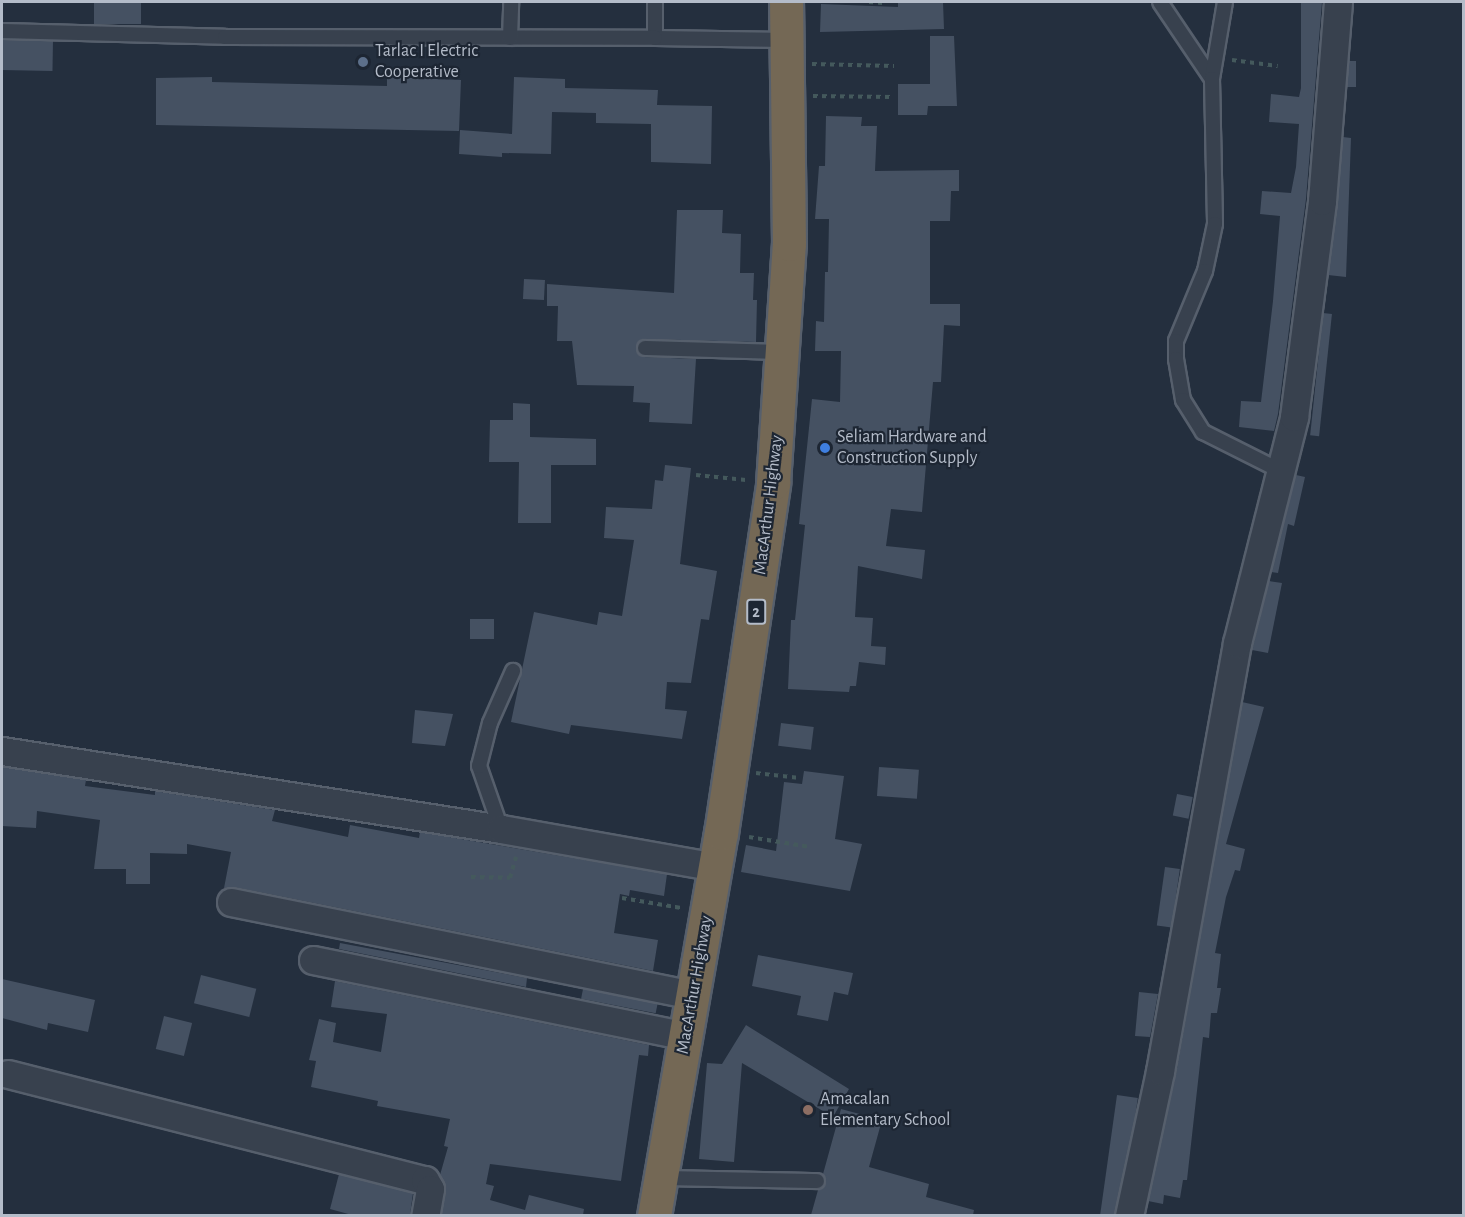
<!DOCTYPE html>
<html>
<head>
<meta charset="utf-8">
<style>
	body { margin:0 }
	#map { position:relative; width:1465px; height:1217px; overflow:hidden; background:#242f3e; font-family:"Alegreya Sans",sans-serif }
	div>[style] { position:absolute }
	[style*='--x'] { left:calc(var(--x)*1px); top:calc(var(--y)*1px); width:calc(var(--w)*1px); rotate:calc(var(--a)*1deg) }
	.building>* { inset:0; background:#455162; transform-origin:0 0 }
	.path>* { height:4px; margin-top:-2px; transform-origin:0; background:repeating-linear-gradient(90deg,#44595c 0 4.5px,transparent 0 9px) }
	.roads { filter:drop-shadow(2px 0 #565f6c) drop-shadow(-2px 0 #565f6c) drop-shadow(0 2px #565f6c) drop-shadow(0 -2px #565f6c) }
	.lane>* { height:14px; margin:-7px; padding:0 7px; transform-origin:7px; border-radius:7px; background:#38414e }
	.street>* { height:27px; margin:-13.5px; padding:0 13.5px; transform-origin:13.5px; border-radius:13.5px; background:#38414e }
	.highway>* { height:33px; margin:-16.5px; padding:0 16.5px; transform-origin:16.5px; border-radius:16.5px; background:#746855 }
	.dots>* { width:16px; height:16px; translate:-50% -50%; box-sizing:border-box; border:3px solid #1d2633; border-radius:50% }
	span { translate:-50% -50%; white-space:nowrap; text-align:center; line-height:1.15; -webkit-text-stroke:4.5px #1d2633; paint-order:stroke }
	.shield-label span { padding:2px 4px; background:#1d2633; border:2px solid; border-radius:4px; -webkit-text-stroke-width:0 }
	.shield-label { font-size:16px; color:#b4bcc9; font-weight:700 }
	.poi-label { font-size:18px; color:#b4bcc9 }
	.left { translate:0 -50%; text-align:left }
	.street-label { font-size:18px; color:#b4bcc9 }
	.frame { position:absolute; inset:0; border:3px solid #b4bcc9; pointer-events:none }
</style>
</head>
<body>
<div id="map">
	<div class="building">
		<i style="left:94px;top:2px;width:47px;height:22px"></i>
		<i style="clip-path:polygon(898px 2px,943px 2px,944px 29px,820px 32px,821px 4px,898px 7px)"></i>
		<i style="clip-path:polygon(1301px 2px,1322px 2px,1306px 199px,1278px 414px,1274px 431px,1239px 427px,1241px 401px,1261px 402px,1273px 301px,1280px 216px,1260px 214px,1262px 191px,1291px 193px,1296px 167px,1299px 124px,1269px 122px,1271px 94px,1299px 97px,1301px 88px)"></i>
		<i style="clip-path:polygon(930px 36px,954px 36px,957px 106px,928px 106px,927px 115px,898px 115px,898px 84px,930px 84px)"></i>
		<i style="left:2px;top:40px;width:51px;height:30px;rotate:1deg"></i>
		<i style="clip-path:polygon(1349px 61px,1356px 61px,1356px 87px,1347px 87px)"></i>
		<i style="clip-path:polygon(212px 77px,212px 82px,387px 86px,387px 77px,461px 80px,459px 131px,156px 125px,156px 78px)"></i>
		<i style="clip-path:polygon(514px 77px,565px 79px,565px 88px,658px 90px,657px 105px,712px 106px,711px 164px,651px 162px,651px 124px,596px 123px,596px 113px,552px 112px,551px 154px,502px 153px,502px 157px,459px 154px,460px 130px,512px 134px)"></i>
		<i style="clip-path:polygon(826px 116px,862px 117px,861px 126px,877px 126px,875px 171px,959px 170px,959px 191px,951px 191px,950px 221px,930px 221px,930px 304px,960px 304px,960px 326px,944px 325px,941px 382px,933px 382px,922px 512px,891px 509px,886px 546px,925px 550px,922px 579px,858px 566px,855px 617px,873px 618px,871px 646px,886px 647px,885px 665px,859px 662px,856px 686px,850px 686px,849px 692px,788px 689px,791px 620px,795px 620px,805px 525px,799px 524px,812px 399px,840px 402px,841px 351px,815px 351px,816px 321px,824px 322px,825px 272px,828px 272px,829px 219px,815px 219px,819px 166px,825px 166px)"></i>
		<i style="clip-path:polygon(1343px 137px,1351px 138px,1346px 277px,1328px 275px)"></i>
		<i style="clip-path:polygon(677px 210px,723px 210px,722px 233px,741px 234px,740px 273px,754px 273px,753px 300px,757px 300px,756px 342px,645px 339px,637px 344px,637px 352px,644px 357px,696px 359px,692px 424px,649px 422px,650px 403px,633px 402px,634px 386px,577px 385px,572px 341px,557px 341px,558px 306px,547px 306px,547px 284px,674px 293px)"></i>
		<i style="left:524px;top:279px;width:21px;height:20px;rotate:3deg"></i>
		<i style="left:1323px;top:313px;width:9px;height:123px;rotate:6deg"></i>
		<i style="clip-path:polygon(513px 403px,530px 404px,530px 437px,596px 439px,596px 465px,551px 465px,551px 523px,518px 523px,519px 462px,489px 462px,490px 420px,513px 420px)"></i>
		<i style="clip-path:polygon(665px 465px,691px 468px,680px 564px,717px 571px,709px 620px,701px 619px,691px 683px,667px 682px,665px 709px,687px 711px,682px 739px,571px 725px,569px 734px,511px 722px,534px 612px,597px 625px,599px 612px,622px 616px,634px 540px,604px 538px,606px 507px,652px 509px,655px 480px,663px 481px)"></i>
		<i style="clip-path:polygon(1296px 475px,1305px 477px,1294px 526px,1288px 524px,1278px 573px,1271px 572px)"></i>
		<i style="clip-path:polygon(1269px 581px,1282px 583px,1268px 653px,1252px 650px)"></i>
		<i style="left:470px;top:619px;width:24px;height:20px"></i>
		<i style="clip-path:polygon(1242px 702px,1264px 707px,1226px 844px,1245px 849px,1240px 871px,1235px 870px,1226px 897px,1215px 953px,1221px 954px,1217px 988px,1221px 988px,1217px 1013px,1211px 1013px,1209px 1038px,1203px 1037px,1187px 1180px,1183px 1180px,1180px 1198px,1164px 1195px,1163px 1204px,1148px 1201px,1176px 1074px)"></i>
		<i style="clip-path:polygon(415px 710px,453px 714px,445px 746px,412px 743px)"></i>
		<i style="left:781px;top:723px;width:33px;height:23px;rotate:7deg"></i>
		<i style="clip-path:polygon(2px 767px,86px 780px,85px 786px,155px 795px,155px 791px,275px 810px,272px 821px,348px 837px,350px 825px,419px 838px,420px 832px,667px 874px,664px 896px,630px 890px,629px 896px,620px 894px,614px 933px,658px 940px,653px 971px,234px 887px,224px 888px,231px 852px,187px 844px,187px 854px,150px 853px,150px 884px,126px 884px,126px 869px,94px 869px,100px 820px,37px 811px,36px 828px,2px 826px)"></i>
		<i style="left:879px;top:767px;width:40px;height:29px;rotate:4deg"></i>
		<i style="clip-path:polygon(804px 771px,844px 776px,835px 839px,862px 844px,850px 891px,741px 872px,746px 845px,776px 851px,784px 782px,802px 784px)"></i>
		<i style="left:1177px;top:794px;width:16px;height:22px;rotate:11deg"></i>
		<i style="left:1165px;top:867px;width:15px;height:59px;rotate:8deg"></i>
		<i style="clip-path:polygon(340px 943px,527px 978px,526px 987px,339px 949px)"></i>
		<i style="clip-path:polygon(758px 955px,853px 973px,848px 995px,834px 992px,828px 1021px,797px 1015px,801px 996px,752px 986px)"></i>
		<i style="left:201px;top:975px;width:57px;height:29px;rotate:14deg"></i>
		<i style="clip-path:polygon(2px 979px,95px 1000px,88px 1032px,48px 1023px,47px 1030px,2px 1018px)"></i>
		<i style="clip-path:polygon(335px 981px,649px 1045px,648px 1056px,639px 1055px,621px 1181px,490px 1164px,486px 1184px,494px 1186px,490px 1200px,525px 1210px,529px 1195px,584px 1209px,583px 1215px,441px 1215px,446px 1191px,440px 1175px,448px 1147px,444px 1146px,450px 1119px,377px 1106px,378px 1101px,311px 1087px,316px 1061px,309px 1060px,319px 1019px,336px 1023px,333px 1042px,381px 1052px,387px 1014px,331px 1007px)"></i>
		<i style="left:583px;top:989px;width:76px;height:10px;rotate:11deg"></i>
		<i style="clip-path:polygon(1139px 992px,1158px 994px,1150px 1037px,1135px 1036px)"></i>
		<i style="left:164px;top:1016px;width:29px;height:34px;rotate:14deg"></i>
		<i style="clip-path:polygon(746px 1025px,849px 1089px,833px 1117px,742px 1063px,734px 1162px,699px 1159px,707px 1063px,722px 1064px)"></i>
		<i style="left:1117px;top:1095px;width:21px;height:122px;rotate:8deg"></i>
		<i style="clip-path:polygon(841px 1109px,882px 1120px,869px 1167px,929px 1184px,926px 1197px,974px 1210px,973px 1215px,811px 1215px,818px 1190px,826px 1182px,823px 1174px)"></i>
		<i style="clip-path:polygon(339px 1174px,413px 1193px,410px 1215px,352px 1215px,330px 1209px)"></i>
	</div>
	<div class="path">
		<i style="--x:869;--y:2;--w:14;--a:4"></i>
		<i style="--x:1232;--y:60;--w:46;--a:7.4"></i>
		<i style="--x:812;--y:64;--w:82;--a:1.4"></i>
		<i style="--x:813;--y:96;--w:80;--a:0.7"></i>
		<i style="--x:696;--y:475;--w:50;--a:5.7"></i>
		<i style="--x:756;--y:773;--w:44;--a:6.5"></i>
		<i style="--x:749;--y:837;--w:62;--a:9.3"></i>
		<i style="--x:471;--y:877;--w:39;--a:1"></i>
		<i style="--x:510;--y:878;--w:22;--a:-74"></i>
		<i style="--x:622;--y:898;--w:60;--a:9.6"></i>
	</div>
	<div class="roads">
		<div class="lane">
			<i style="--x:655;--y:2;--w:36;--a:90"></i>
			<i style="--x:655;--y:38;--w:132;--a:0.9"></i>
			<i style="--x:1160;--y:2;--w:93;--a:56"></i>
			<i style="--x:1225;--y:2;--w:78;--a:99.6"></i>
			<i style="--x:1212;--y:79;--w:145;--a:88.8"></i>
			<i style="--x:1215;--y:224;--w:48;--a:102"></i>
			<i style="--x:1205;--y:271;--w:76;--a:112.5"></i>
			<i style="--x:1176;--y:341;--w:18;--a:90"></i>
			<i style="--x:1176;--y:359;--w:42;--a:80.3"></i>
			<i style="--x:1183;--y:400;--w:38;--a:58"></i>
			<i style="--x:1203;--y:432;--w:85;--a:26.6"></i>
			<i style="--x:2;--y:31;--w:223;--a:1.5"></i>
			<i style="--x:225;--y:37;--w:430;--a:0.1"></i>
			<i style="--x:510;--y:38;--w:36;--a:-88"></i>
			<i style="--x:645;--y:348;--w:136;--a:1.7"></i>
			<i style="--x:501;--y:829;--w:67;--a:-109.2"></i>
			<i style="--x:479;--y:766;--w:44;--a:-75.7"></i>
			<i style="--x:490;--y:723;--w:57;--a:-66.1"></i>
			<i style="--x:660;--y:1178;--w:157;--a:1.1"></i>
		</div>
		<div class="street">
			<i style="--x:2;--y:751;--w:505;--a:8.88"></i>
			<i style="--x:501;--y:829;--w:218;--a:10"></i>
			<i style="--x:231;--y:902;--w:471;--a:11.4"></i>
			<i style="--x:313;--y:960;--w:380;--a:11.5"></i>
			<i style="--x:8;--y:1074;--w:430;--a:14.3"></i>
			<i style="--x:425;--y:1180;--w:10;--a:61"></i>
			<i style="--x:430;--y:1189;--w:27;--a:100"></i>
			<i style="--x:1129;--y:1216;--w:148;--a:-77.9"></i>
			<i style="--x:1160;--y:1071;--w:435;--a:-79.8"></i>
			<i style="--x:1237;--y:643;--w:233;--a:-75.8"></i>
			<i style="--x:1294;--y:417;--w:218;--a:-82.6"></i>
			<i style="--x:1322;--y:201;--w:200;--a:-85.4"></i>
		</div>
		<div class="highway">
			<i style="--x:654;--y:1216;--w:389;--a:-80.1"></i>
			<i style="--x:721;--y:833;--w:354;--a:-81.5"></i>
			<i style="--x:773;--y:483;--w:240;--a:-86.2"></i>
			<i style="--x:789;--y:244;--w:242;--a:-90.7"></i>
		</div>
	</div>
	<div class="dots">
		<i style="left:363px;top:62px;background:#5c6f8a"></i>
		<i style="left:825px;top:448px;background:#3f7fe0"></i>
		<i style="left:808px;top:1110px;background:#8d6e63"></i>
	</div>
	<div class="shield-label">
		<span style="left:756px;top:612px">2</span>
	</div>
	<div class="poi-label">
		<span class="left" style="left:375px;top:62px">Tarlac I Electric<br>Cooperative</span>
		<span class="left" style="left:837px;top:448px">Seliam Hardware and<br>Construction Supply</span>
		<span class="left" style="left:820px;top:1110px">Amacalan<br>Elementary School</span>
	</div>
	<div class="street-label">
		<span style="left:769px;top:505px;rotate:-83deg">MacArthur Highway</span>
		<span style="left:695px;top:985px;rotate:-80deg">MacArthur Highway</span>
	</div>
	<div class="frame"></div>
</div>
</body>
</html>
